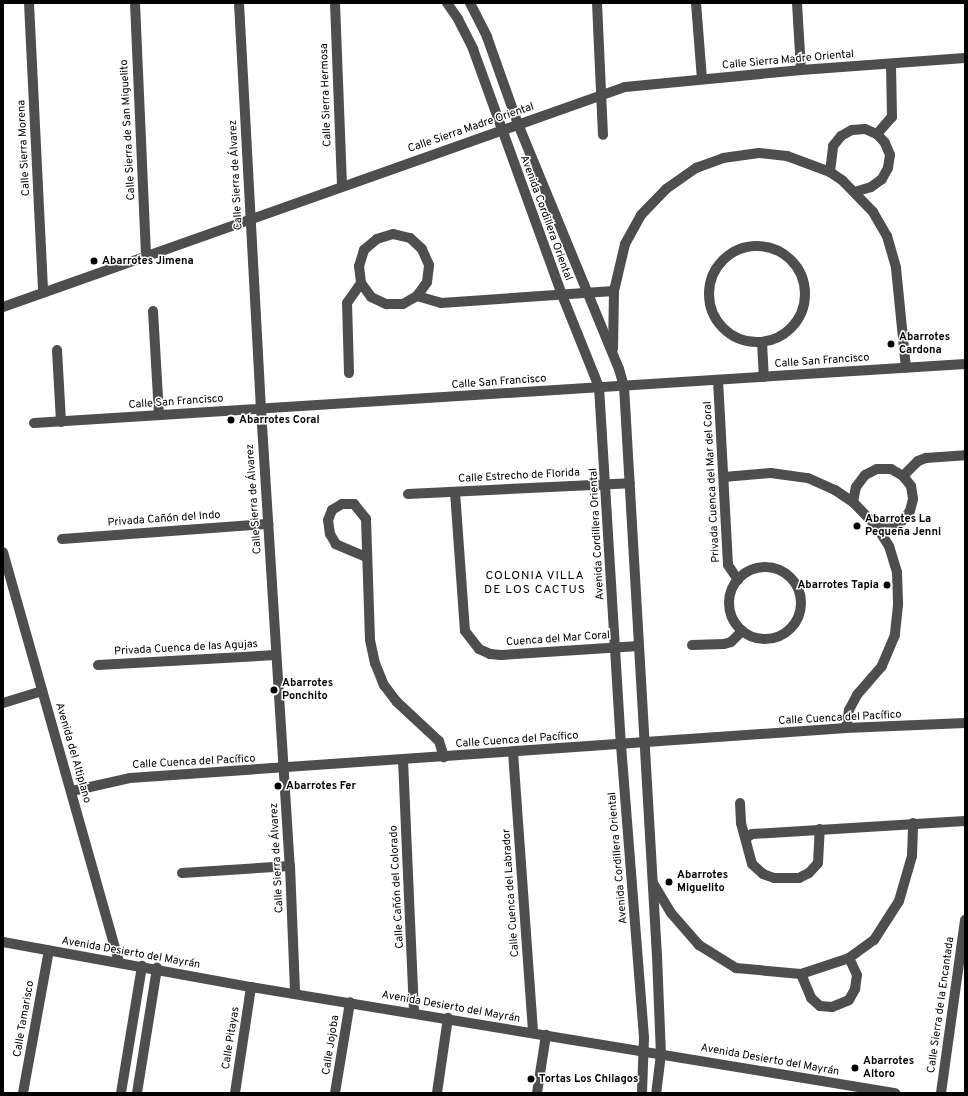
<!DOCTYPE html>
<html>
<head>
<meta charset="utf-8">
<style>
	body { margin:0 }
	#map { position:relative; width:968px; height:1096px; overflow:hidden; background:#fff; font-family:Overpass,sans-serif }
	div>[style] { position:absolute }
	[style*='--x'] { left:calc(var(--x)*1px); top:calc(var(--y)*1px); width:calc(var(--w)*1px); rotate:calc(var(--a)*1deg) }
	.minor>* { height:10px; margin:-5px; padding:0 5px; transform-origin:5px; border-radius:5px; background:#4e4e4e }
	.minor>.ring { margin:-5px; padding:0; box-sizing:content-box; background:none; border:10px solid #4e4e4e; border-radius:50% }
	.dots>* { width:11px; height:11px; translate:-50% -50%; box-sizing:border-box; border:2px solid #fff; border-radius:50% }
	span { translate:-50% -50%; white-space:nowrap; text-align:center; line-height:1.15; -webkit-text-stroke:3px #fff; paint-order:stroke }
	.street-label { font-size:11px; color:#000 }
	.poi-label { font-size:11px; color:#000; font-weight:700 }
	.left { translate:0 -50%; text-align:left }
	.right { translate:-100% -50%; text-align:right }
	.neighbourhood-label { font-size:12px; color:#000; letter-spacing:1px }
	.frame { position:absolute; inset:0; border:4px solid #000; pointer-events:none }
</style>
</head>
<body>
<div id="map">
	<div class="minor">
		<i style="--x:29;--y:3;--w:289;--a:87.2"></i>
		<i style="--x:135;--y:3;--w:253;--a:87.5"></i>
		<i style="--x:239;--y:3;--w:407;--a:86.9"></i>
		<i style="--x:261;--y:409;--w:458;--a:86.4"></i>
		<i style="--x:290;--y:866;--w:127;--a:87.7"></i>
		<i style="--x:335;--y:3;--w:183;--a:87.8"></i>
		<i style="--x:447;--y:3;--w:19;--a:55"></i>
		<i style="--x:458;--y:19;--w:34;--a:63"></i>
		<i style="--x:473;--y:49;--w:262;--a:70.1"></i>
		<i style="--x:562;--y:295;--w:99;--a:68.1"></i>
		<i style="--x:599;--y:387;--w:359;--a:86.5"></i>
		<i style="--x:621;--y:745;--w:294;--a:85.5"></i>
		<i style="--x:644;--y:1038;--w:55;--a:92.1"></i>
		<i style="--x:470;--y:3;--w:38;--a:63"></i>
		<i style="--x:487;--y:37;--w:92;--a:70.4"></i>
		<i style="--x:518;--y:124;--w:265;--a:67.6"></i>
		<i style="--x:619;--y:369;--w:18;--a:74"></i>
		<i style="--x:624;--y:386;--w:571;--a:86.69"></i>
		<i style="--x:657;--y:956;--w:98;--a:87.7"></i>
		<i style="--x:661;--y:1054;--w:39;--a:97"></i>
		<i style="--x:597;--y:3;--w:132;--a:87.4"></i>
		<i style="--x:696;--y:3;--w:76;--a:85.5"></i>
		<i style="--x:797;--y:3;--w:67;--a:86.6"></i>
		<i style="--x:877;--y:134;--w:23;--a:-49"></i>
		<i style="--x:892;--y:117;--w:53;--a:-91.1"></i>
		<i style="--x:830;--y:172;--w:26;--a:-83"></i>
		<i style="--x:833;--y:146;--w:13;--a:-51"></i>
		<i style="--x:841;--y:136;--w:13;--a:-29"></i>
		<i style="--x:852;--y:130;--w:13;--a:-4"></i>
		<i style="--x:865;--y:129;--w:13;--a:23"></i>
		<i style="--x:877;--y:134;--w:12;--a:48"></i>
		<i style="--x:885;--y:143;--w:13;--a:67"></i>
		<i style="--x:890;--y:155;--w:13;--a:99"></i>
		<i style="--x:888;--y:168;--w:13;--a:119"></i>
		<i style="--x:882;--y:179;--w:14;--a:144"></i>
		<i style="--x:871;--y:187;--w:17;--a:163"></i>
		<i class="ring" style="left:709px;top:246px;width:86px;height:86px"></i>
		<i style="--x:417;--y:296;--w:17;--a:-54"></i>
		<i style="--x:427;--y:282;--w:17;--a:-83"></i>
		<i style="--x:429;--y:265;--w:17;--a:-114"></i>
		<i style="--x:422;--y:249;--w:16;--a:-137"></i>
		<i style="--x:410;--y:238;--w:17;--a:-167"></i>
		<i style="--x:393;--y:234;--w:17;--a:163"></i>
		<i style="--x:377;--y:239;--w:17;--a:140"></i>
		<i style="--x:364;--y:250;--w:17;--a:107"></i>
		<i style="--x:359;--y:266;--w:17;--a:83"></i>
		<i style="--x:361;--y:283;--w:17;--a:54"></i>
		<i style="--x:371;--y:297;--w:17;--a:25"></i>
		<i style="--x:386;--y:304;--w:17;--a:0"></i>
		<i style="--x:403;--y:304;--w:16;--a:-30"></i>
		<i style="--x:417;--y:296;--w:25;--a:16"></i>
		<i style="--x:441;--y:303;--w:173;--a:-4"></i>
		<i style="--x:614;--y:291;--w:48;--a:-76.8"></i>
		<i style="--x:625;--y:244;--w:33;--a:-61"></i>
		<i style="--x:641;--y:215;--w:36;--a:-46"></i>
		<i style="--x:666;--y:189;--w:37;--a:-35"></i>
		<i style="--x:696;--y:168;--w:29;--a:-20"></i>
		<i style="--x:723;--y:158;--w:36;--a:-8"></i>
		<i style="--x:759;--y:153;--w:28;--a:6"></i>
		<i style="--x:787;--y:156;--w:46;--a:20.4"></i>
		<i style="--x:830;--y:172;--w:14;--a:34"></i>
		<i style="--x:842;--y:180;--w:45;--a:45.9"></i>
		<i style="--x:873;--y:212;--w:28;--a:60"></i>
		<i style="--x:887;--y:236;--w:33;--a:74"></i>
		<i style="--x:896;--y:268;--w:100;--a:84.3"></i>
		<i style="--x:3;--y:307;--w:660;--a:-19.48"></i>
		<i style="--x:625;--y:87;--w:177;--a:-5.5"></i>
		<i style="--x:801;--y:70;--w:164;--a:-4.2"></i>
		<i style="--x:153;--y:311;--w:104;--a:86.7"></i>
		<i style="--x:762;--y:342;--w:35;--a:87"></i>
		<i style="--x:613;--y:349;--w:58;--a:-89"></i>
		<i style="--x:57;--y:350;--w:72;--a:86.8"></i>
		<i style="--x:349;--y:373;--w:70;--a:-91.6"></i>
		<i style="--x:347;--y:303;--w:24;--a:-55"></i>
		<i style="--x:718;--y:380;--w:185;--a:86.9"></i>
		<i style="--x:728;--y:565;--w:18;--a:56"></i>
		<i style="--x:34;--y:423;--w:933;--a:-3.63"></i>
		<i style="--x:903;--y:476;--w:21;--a:-45"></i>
		<i style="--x:918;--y:461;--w:9;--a:-21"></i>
		<i style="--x:926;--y:458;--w:39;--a:-4"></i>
		<i style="--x:724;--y:477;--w:47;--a:-4.9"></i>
		<i style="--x:771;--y:473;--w:37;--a:8"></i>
		<i style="--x:808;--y:478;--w:30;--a:24"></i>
		<i style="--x:835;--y:490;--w:22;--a:34"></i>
		<i style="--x:853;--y:502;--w:35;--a:46"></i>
		<i style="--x:877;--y:527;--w:22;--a:58"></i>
		<i style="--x:889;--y:546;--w:28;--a:73"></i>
		<i style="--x:897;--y:573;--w:32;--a:88"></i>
		<i style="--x:898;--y:605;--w:30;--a:96"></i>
		<i style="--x:895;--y:635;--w:34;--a:113"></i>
		<i style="--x:882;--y:666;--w:38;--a:131"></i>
		<i style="--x:857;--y:695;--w:17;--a:118"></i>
		<i style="--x:849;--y:710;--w:18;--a:99"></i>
		<i style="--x:455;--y:492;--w:139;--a:85.9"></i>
		<i style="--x:465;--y:631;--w:23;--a:52"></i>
		<i style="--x:479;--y:649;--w:12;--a:24"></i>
		<i style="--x:490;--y:654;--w:11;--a:5"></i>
		<i style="--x:501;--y:655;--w:138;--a:-3.7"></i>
		<i style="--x:408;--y:494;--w:222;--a:-2.8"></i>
		<i style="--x:853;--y:502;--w:15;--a:-79"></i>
		<i style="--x:856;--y:487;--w:15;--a:-53"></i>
		<i style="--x:865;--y:475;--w:13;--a:-27"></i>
		<i style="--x:877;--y:469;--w:14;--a:0"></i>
		<i style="--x:891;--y:469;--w:14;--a:30"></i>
		<i style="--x:903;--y:476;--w:13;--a:51"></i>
		<i style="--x:911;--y:486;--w:13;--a:81"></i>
		<i style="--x:913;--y:499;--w:12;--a:104"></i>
		<i style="--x:910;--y:511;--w:13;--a:129"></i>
		<i style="--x:902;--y:521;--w:13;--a:157"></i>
		<i style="--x:890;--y:526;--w:13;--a:176"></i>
		<i style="--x:62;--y:539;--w:207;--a:-4.2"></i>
		<i style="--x:3;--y:552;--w:426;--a:74.2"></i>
		<i style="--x:366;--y:557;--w:33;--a:-157"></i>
		<i style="--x:336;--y:544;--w:12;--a:-121"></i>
		<i style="--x:330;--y:534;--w:14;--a:-98"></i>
		<i style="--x:328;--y:520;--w:11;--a:-68"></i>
		<i style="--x:332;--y:510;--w:12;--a:-31"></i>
		<i style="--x:342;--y:504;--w:12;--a:0"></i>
		<i style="--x:354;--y:504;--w:19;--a:51"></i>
		<i style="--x:366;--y:519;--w:121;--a:88.1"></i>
		<i style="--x:370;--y:640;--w:24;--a:78"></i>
		<i style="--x:375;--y:663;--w:24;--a:68"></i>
		<i style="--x:384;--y:685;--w:21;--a:53"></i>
		<i style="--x:397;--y:702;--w:57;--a:42.9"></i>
		<i style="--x:439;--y:741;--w:17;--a:73"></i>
		<i class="ring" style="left:729px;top:567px;width:62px;height:62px"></i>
		<i style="--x:692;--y:645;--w:32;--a:-2"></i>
		<i style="--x:724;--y:644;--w:7;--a:-16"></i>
		<i style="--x:731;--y:642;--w:16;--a:-45"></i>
		<i style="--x:98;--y:665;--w:178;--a:-3.2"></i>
		<i style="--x:3;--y:703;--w:41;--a:-17.1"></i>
		<i style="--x:513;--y:752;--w:282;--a:85.9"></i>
		<i style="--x:403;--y:760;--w:253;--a:87.5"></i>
		<i style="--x:72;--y:791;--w:59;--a:-12.6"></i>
		<i style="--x:130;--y:778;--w:718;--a:-3.99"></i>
		<i style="--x:846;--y:728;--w:119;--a:-2.4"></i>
		<i style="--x:740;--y:803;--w:20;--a:87"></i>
		<i style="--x:741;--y:823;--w:42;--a:75"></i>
		<i style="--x:752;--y:864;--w:15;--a:42"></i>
		<i style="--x:763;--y:874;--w:12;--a:20"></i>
		<i style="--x:774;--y:878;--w:25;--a:0"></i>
		<i style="--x:799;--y:878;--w:11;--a:-27"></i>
		<i style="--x:809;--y:873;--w:13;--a:-48"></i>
		<i style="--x:818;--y:863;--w:34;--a:-87"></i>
		<i style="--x:746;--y:838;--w:7;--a:-34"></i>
		<i style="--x:752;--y:834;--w:213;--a:-3.5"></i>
		<i style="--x:182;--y:873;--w:108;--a:-3.7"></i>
		<i style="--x:653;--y:883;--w:35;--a:59"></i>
		<i style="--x:671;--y:913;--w:43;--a:48.8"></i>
		<i style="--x:699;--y:945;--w:44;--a:31.9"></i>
		<i style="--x:736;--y:968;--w:65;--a:5.3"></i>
		<i style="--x:801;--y:974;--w:51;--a:-18.4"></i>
		<i style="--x:849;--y:958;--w:31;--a:-36"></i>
		<i style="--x:874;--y:940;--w:46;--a:-57.3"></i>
		<i style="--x:899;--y:901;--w:47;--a:-73.9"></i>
		<i style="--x:912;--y:856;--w:33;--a:-88"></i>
		<i style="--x:3;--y:942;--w:252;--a:10.3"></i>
		<i style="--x:251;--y:987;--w:653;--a:9.35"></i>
		<i style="--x:801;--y:974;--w:26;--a:67"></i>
		<i style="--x:811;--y:998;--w:12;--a:42"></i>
		<i style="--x:820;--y:1006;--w:12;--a:5"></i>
		<i style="--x:832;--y:1007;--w:18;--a:-22"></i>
		<i style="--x:849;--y:1000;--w:13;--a:-61"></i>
		<i style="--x:855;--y:989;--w:14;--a:-82"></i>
		<i style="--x:857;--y:975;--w:19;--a:-115"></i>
		<i style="--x:23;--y:1093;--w:145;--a:-79.7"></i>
		<i style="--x:121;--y:1093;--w:129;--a:-80.6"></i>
		<i style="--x:137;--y:1093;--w:127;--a:-80.9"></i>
		<i style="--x:235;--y:1093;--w:107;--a:-81.4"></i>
		<i style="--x:335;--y:1093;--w:92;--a:-80.6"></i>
		<i style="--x:437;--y:1093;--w:76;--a:-81.7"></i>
		<i style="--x:537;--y:1093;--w:59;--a:-81.2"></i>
		<i style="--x:941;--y:1093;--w:175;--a:-82.1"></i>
	</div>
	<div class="dots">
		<i style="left:94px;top:261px;background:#000"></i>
		<i style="left:891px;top:344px;background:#000"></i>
		<i style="left:231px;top:420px;background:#000"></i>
		<i style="left:857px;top:526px;background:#000"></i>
		<i style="left:887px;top:585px;background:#000"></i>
		<i style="left:274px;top:690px;background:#000"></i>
		<i style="left:278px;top:786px;background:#000"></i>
		<i style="left:669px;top:882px;background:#000"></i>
		<i style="left:855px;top:1068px;background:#000"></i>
		<i style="left:531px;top:1079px;background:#000"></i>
	</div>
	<div class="street-label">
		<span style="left:788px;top:60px;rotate:-5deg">Calle Sierra Madre Oriental</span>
		<span style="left:326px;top:95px;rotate:-92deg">Calle Sierra Hermosa</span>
		<span style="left:471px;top:128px;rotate:-19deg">Calle Sierra Madre Oriental</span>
		<span style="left:128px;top:130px;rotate:-93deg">Calle Sierra de San Miguelito</span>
		<span style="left:24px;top:148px;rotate:-93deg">Calle Sierra Morena</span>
		<span style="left:236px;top:175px;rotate:-93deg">Calle Sierra de Álvarez</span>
		<span style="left:546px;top:218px;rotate:70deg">Avenida Cordillera Oriental</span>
		<span style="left:822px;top:361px;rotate:-4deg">Calle San Francisco</span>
		<span style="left:499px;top:382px;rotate:-4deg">Calle San Francisco</span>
		<span style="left:176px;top:402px;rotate:-4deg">Calle San Francisco</span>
		<span style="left:519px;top:476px;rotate:-3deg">Calle Estrecho de Florida</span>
		<span style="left:712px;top:482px;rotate:-93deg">Privada Cuenca del Mar del Coral</span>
		<span style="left:254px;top:499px;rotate:-94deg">Calle Sierra de Álvarez</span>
		<span style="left:164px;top:519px;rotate:-4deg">Privada Cañón del Indo</span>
		<span style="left:597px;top:534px;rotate:-93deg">Avenida Cordillera Oriental</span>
		<span style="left:558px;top:639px;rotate:-4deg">Cuenca del Mar Coral</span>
		<span style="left:186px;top:648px;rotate:-3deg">Privada Cuenca de las Agujas</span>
		<span style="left:840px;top:718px;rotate:-3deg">Calle Cuenca del Pacífico</span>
		<span style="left:517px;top:740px;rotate:-4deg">Calle Cuenca del Pacífico</span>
		<span style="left:73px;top:753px;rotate:74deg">Avenida del Altiplano</span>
		<span style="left:194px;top:762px;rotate:-3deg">Calle Cuenca del Pacífico</span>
		<span style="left:277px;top:858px;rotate:-93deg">Calle Sierra de Álvarez</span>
		<span style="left:618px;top:858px;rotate:-95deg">Avenida Cordillera Oriental</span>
		<span style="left:397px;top:887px;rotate:-93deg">Calle Cañón del Colorado</span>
		<span style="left:511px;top:893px;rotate:-94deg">Calle Cuenca del Labrador</span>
		<span style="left:131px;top:953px;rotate:10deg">Avenida Desierto del Mayrán</span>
		<span style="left:941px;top:1005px;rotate:-82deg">Calle Sierra de la Encantada</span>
		<span style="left:451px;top:1007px;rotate:10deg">Avenida Desierto del Mayrán</span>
		<span style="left:24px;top:1019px;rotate:-80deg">Calle Tamarisco</span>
		<span style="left:231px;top:1038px;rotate:-81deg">Calle Pitayas</span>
		<span style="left:331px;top:1045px;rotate:-81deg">Calle Jojoba</span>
		<span style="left:770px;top:1060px;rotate:10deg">Avenida Desierto del Mayrán</span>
	</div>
	<div class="poi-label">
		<span class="left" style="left:102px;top:261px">Abarrotes Jimena</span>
		<span class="left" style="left:899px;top:344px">Abarrotes<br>Cardona</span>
		<span class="left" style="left:239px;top:420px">Abarrotes Coral</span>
		<span class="left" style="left:865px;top:526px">Abarrotes La<br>Pequeña Jenni</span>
		<span class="right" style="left:879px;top:585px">Abarrotes Tapia</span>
		<span class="left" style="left:282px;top:690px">Abarrotes<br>Ponchito</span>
		<span class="left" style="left:286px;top:786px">Abarrotes Fer</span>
		<span class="left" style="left:677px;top:882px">Abarrotes<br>Miguelito</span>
		<span class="left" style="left:863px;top:1068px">Abarrotes<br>Altoro</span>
		<span class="left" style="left:539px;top:1079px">Tortas Los Chilagos</span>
	</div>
	<div class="neighbourhood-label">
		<span style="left:535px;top:584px">COLONIA VILLA<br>DE LOS CACTUS</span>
	</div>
	<div class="frame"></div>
</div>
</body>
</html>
